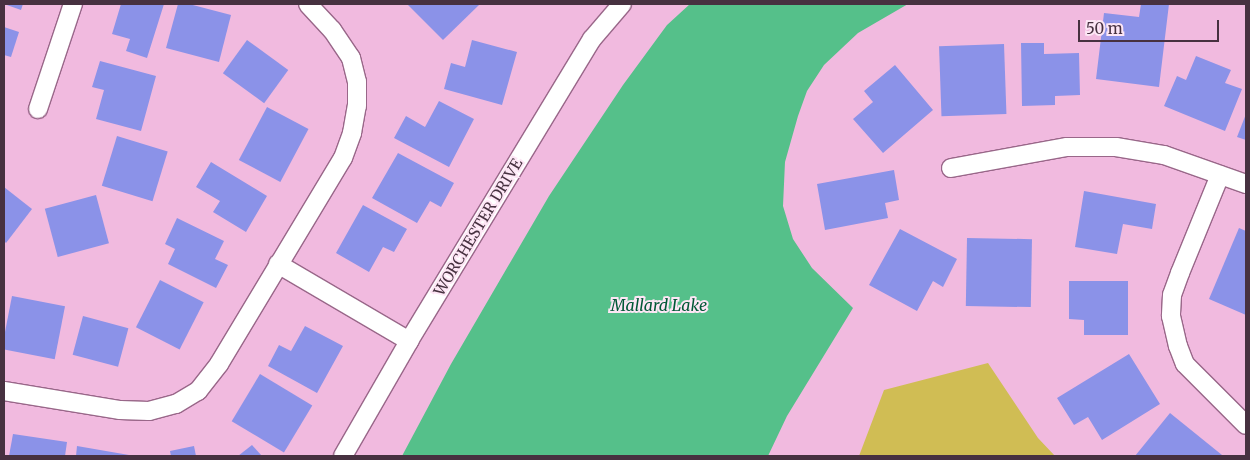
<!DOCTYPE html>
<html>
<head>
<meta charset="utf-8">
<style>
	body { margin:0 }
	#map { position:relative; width:1250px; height:460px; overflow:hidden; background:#f1badf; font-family:Merriweather,serif }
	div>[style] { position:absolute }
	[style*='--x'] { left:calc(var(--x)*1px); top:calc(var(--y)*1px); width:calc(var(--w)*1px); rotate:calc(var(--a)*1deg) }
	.green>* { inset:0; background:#d0bd54 }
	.water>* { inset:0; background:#55c08a }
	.building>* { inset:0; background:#8b92e8; transform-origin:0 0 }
	.roads { filter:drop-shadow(1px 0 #996789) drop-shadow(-1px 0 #996789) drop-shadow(0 1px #996789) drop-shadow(0 -1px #996789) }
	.street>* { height:18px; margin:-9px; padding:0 9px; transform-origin:9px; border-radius:9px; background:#fff }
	span { translate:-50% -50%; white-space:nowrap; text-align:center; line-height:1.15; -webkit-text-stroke:4px #fde6f5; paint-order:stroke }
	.street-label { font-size:15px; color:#473140 }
	.water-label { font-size:16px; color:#005836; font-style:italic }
	.frame { position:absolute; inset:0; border:5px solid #473140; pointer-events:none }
	.scale { position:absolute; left:1078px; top:20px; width:141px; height:22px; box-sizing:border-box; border:2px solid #473140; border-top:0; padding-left:6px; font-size:15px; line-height:18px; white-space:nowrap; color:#473140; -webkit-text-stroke:4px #fde6f5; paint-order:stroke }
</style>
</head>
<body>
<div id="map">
	<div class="green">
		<i style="clip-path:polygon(988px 363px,1038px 438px,1055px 456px,859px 456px,884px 390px)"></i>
	</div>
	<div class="water">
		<i style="clip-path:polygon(690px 4px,908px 4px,858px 33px,824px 65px,807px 91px,798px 116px,785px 162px,783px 206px,793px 239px,812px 268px,853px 308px,787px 416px,768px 456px,402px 456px,451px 364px,549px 196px,623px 85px,667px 25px)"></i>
	</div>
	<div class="building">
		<i style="clip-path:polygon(4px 4px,23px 4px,21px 10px)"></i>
		<i style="clip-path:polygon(121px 4px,164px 4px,147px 58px,126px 51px,130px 39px,112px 34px)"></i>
		<i style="clip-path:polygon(178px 4px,189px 4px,231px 15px,219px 62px,166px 48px)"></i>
		<i style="clip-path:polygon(407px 4px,480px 4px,443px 40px)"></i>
		<i style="clip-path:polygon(1141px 4px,1169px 4px,1159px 87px,1096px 79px,1104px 13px,1139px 17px)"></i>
		<i style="clip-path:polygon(4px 27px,19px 32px,11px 57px,4px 55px)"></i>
		<i style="left:247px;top:40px;width:51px;height:41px;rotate:36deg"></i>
		<i style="clip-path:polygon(472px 40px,517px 52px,502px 105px,444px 89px,451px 63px,465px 67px)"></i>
		<i style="clip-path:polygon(1021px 43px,1044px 43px,1044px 54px,1079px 53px,1080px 95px,1055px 96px,1055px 105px,1022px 106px)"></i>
		<i style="left:1004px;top:44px;width:70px;height:65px;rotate:88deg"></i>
		<i style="clip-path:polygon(1196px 56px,1231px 70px,1225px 83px,1242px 89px,1225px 131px,1164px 106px,1177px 76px,1186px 80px)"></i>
		<i style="clip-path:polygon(100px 61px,156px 76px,141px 131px,96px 119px,104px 90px,92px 87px)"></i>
		<i style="clip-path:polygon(895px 65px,933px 110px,883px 153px,853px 119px,873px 102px,864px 91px)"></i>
		<i style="clip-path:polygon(439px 101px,474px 119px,449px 167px,394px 138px,406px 116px,425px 127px)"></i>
		<i style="left:267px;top:107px;width:47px;height:60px;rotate:28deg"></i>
		<i style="clip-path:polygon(1246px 114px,1246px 140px,1237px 137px)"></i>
		<i style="left:117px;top:136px;width:53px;height:52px;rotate:17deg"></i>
		<i style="clip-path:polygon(398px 153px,454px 183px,441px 207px,430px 201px,417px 223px,372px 198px)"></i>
		<i style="clip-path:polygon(211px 162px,267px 196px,246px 232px,213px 212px,220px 201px,196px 187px)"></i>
		<i style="clip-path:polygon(894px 170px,899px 200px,885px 203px,888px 218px,825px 230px,817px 184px)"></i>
		<i style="clip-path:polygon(4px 187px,32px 209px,6px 243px,4px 241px)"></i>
		<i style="clip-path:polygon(1084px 191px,1156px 204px,1152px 229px,1123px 224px,1117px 254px,1075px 247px)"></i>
		<i style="left:96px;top:195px;width:50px;height:53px;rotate:75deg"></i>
		<i style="clip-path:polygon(363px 205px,407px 229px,394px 252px,383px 247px,369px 272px,336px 253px)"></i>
		<i style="clip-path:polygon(177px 218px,224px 241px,215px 259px,228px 265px,216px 288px,168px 264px,175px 249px,165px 244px)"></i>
		<i style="clip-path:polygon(1239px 228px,1246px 231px,1246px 315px,1209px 299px)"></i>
		<i style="clip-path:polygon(900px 229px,957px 259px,943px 287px,933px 281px,917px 311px,869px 285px)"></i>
		<i style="left:967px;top:238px;width:65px;height:68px;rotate:1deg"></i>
		<i style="left:160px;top:280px;width:49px;height:53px;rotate:27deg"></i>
		<i style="clip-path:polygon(1069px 281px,1128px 281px,1128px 335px,1084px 335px,1084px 320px,1069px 319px)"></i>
		<i style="left:12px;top:296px;width:54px;height:54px;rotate:11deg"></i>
		<i style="left:83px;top:316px;width:47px;height:40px;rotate:15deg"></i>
		<i style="clip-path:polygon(305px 326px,343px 346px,317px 393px,268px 366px,279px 345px,291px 351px)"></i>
		<i style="clip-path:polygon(1129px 354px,1160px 404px,1102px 440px,1088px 417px,1074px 425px,1057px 398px)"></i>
		<i style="left:260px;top:374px;width:61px;height:55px;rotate:31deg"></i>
		<i style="clip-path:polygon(1170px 413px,1222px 455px,1221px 456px,1135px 456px)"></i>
		<i style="clip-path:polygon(13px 434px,67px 442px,65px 456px,9px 456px)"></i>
		<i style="clip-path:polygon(252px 445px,262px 456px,238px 456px)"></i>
		<i style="clip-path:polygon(77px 446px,129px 455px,129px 456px,76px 456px)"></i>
		<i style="clip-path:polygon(194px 446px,196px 456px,171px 456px,170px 451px)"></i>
	</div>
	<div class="roads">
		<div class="street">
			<i style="--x:38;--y:109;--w:111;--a:-71.6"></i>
			<i style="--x:951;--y:168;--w:118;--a:-10.3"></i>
			<i style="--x:1067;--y:147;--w:49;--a:0"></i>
			<i style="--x:1116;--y:147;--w:49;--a:9.5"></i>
			<i style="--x:1164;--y:155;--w:87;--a:19.5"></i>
			<i style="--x:1220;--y:175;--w:106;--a:112.2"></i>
			<i style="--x:1180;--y:273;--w:23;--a:110"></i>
			<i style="--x:1172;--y:295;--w:21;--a:93"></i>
			<i style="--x:1171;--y:316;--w:31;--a:77"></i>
			<i style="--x:1178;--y:346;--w:19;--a:69"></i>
			<i style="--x:1185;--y:364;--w:86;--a:45"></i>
			<i style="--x:278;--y:264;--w:152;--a:30.4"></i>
			<i style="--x:4;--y:391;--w:118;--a:9.3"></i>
			<i style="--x:120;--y:410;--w:29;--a:2"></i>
			<i style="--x:149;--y:411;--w:28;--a:-15"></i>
			<i style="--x:176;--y:404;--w:26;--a:-31"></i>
			<i style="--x:198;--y:391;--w:34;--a:-52"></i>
			<i style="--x:219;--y:364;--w:240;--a:-59"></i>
			<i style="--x:343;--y:158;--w:27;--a:-70"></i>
			<i style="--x:352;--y:133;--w:27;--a:-80"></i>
			<i style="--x:357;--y:106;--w:24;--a:-90"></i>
			<i style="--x:357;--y:82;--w:25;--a:-104"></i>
			<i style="--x:351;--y:58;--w:34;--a:-124"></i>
			<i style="--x:332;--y:30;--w:35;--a:-133"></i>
			<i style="--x:343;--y:456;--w:133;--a:-60.1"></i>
			<i style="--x:409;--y:341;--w:353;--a:-58.8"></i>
			<i style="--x:592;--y:39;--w:46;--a:-49.4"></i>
		</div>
	</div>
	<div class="street-label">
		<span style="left:478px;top:227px;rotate:-59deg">WORCHESTER DRIVE</span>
	</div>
	<div class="water-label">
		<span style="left:659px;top:305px">Mallard Lake</span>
	</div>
	<div class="frame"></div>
	<div class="scale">50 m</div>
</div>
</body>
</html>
